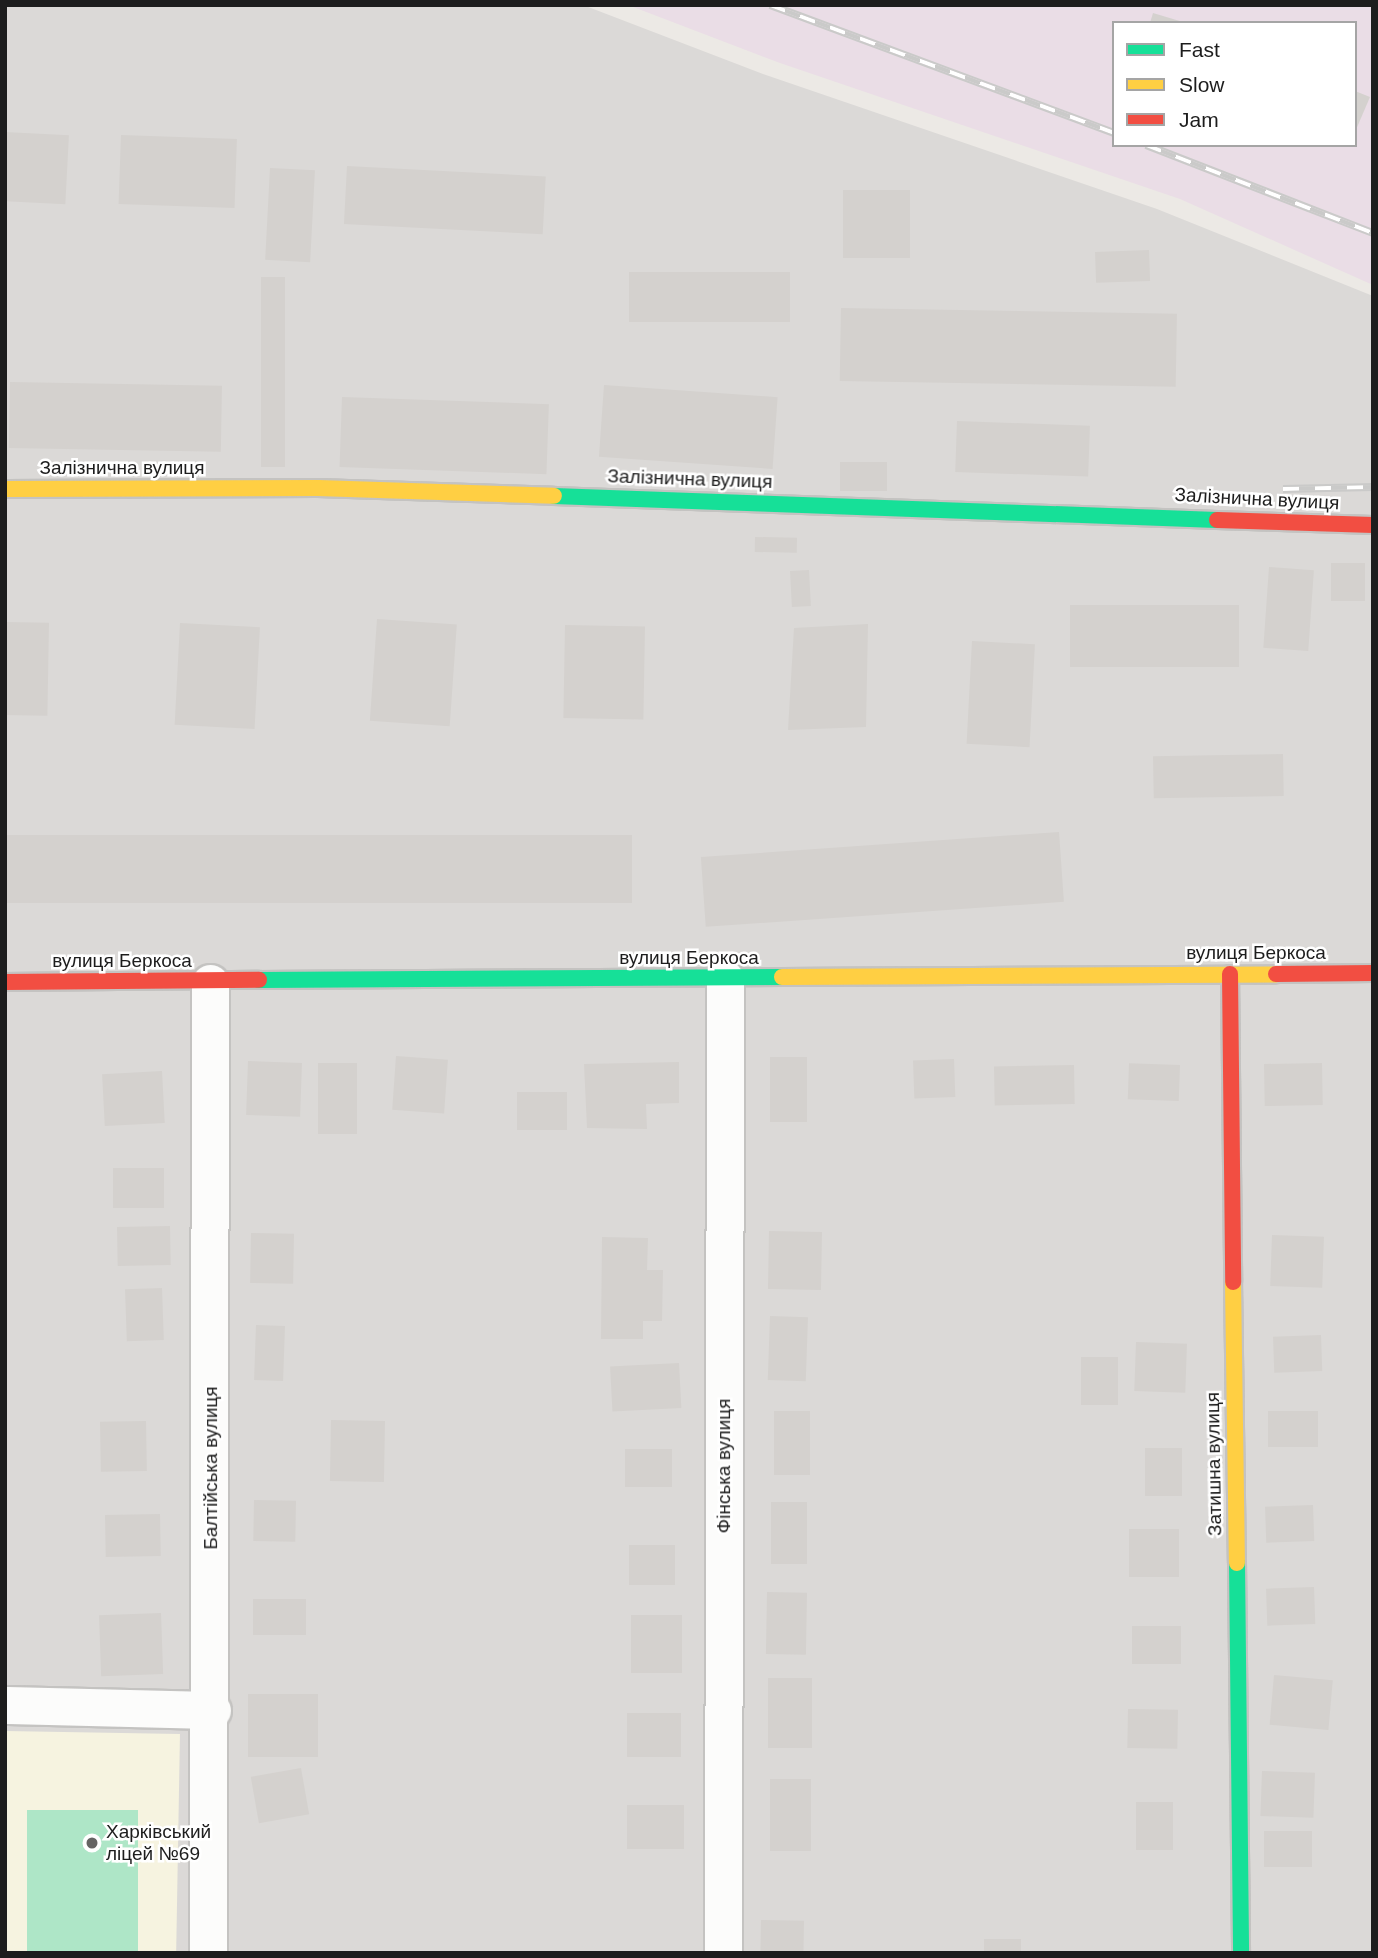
<!DOCTYPE html>
<html>
<head>
<meta charset="utf-8">
<style>
	body { margin:0 }
	#map { position:relative; width:1378px; height:1958px; overflow:hidden; background:#ece9e5; font-family:Helvetica,sans-serif }
	div>[style] { position:absolute }
	[style*='--x'] { left:calc(var(--x)*1px); top:calc(var(--y)*1px); width:calc(var(--w)*1px); rotate:calc(var(--a)*1deg) }
	.residential>* { inset:0; background:#dbd9d7 }
	.industrial>* { inset:0; background:#eadde6 }
	.education>* { inset:0; background:#f6f3e0; transform-origin:0 0 }
	.pitch>* { inset:0; background:#aee6c7; transform-origin:0 0 }
	.building>* { inset:0; background:#d4d1ce; transform-origin:0 0 }
	.roads { filter:drop-shadow(2px 0 #c4c3c1) drop-shadow(-2px 0 #c4c3c1) drop-shadow(0 2px #c4c3c1) drop-shadow(0 -2px #c4c3c1) }
	.street>* { height:37px; margin:-18.5px; padding:0 18.5px; transform-origin:18.5px; border-radius:18.5px; background:#fcfcfb }
	.fast>* { height:16px; margin:-8px; padding:0 8px; transform-origin:8px; border-radius:8px; background:#16e098 }
	.slow>* { height:16px; margin:-8px; padding:0 8px; transform-origin:8px; border-radius:8px; background:#ffcf43 }
	.jam>* { height:16px; margin:-8px; padding:0 8px; transform-origin:8px; border-radius:8px; background:#f24e42 }
	.rail>* { height:8px; margin-top:-4px; transform-origin:0; background:repeating-linear-gradient(90deg,#fff 0 16px,#cacac9 0 32px); box-sizing:border-box; border-block:2px solid #cacac9 }
	.dots>* { width:19px; height:19px; translate:-50% -50%; box-sizing:border-box; border:4px solid #fff; border-radius:50% }
	span { translate:-50% -50%; white-space:nowrap; text-align:center; line-height:1.15; -webkit-text-stroke:5px #fff; paint-order:stroke }
	.street-label { font-size:19px; color:#1d1d1d }
	.poi-label { font-size:19px; color:#1d1d1d }
	.left { translate:0 -50%; text-align:left }
	.frame { position:absolute; inset:0; border:7px solid #1d1d1d; pointer-events:none }
	.legend { position:absolute; left:1112px; top:21px; width:245px; height:126px; box-sizing:border-box; background:#fff; border:2px solid #a5a5a5; margin:0; padding:9px 12px; list-style:none; font-size:21px; color:#1d1d1d }
	.legend li { display:flex; align-items:center; gap:14px; height:35px }
	.legend b { width:35px; border:2px solid #a5a5a5 }
</style>
</head>
<body>
<div id="map">
	<div class="residential">
		<i style="clip-path:polygon(5px 5px,583px 5px,763px 74px,1157px 209px,1373px 296px,1373px 1953px,5px 1953px)"></i>
	</div>
	<div class="industrial">
		<i style="clip-path:polygon(evenodd,628px 5px,1373px 5px,1373px 285px,1180px 199px,780px 63px,628px 5px,1114px 23px,1355px 23px,1355px 145px,1114px 145px,1114px 23px)"></i>
	</div>
	<div class="education">
		<i style="left:5px;top:1731px;width:175px;height:222px;rotate:1deg"></i>
	</div>
	<div class="pitch">
		<i style="left:27px;top:1810px;width:111px;height:143px"></i>
	</div>
	<div class="building">
		<i style="clip-path:polygon(1153px 13px,1183px 22px,1183px 23px,1150px 23px)"></i>
		<i style="clip-path:polygon(1355px 91px,1370px 97px,1355px 132px)"></i>
		<i style="left:5px;top:132px;width:64px;height:69px;rotate:3deg"></i>
		<i style="left:121px;top:135px;width:116px;height:69px;rotate:2deg"></i>
		<i style="left:347px;top:166px;width:199px;height:58px;rotate:3deg"></i>
		<i style="left:270px;top:168px;width:45px;height:92px;rotate:3deg"></i>
		<i style="left:843px;top:190px;width:67px;height:68px"></i>
		<i style="left:1149px;top:250px;width:31px;height:54px;rotate:88deg"></i>
		<i style="left:790px;top:272px;width:50px;height:161px;rotate:90deg"></i>
		<i style="left:261px;top:277px;width:24px;height:190px"></i>
		<i style="left:841px;top:308px;width:336px;height:73px;rotate:1deg"></i>
		<i style="left:10px;top:382px;width:212px;height:66px;rotate:1deg"></i>
		<i style="left:604px;top:385px;width:174px;height:72px;rotate:4deg"></i>
		<i style="left:342px;top:397px;width:207px;height:70px;rotate:2deg"></i>
		<i style="left:957px;top:421px;width:133px;height:51px;rotate:2deg"></i>
		<i style="left:887px;top:462px;width:29px;height:47px;rotate:90deg"></i>
		<i style="left:755px;top:537px;width:42px;height:15px;rotate:1deg"></i>
		<i style="left:1331px;top:563px;width:34px;height:38px"></i>
		<i style="left:1269px;top:567px;width:45px;height:81px;rotate:4deg"></i>
		<i style="left:809px;top:570px;width:36px;height:19px;rotate:87deg"></i>
		<i style="left:1239px;top:605px;width:62px;height:169px;rotate:90deg"></i>
		<i style="left:377px;top:619px;width:80px;height:102px;rotate:4deg"></i>
		<i style="left:5px;top:622px;width:44px;height:93px;rotate:1deg"></i>
		<i style="left:180px;top:623px;width:80px;height:102px;rotate:3deg"></i>
		<i style="clip-path:polygon(868px 624px,866px 727px,788px 730px,794px 628px)"></i>
		<i style="left:565px;top:625px;width:80px;height:93px;rotate:1deg"></i>
		<i style="left:972px;top:641px;width:63px;height:103px;rotate:3deg"></i>
		<i style="left:1283px;top:754px;width:42px;height:130px;rotate:89deg"></i>
		<i style="left:1059px;top:832px;width:70px;height:359px;rotate:86deg"></i>
		<i style="left:632px;top:835px;width:68px;height:627px;rotate:90deg"></i>
		<i style="left:396px;top:1056px;width:52px;height:54px;rotate:4deg"></i>
		<i style="left:807px;top:1057px;width:65px;height:37px;rotate:90deg"></i>
		<i style="left:954px;top:1059px;width:38px;height:41px;rotate:88deg"></i>
		<i style="left:248px;top:1061px;width:54px;height:54px;rotate:2deg"></i>
		<i style="clip-path:polygon(679px 1062px,679px 1103px,646px 1104px,647px 1129px,587px 1128px,584px 1064px)"></i>
		<i style="left:318px;top:1063px;width:39px;height:71px"></i>
		<i style="left:1322px;top:1063px;width:42px;height:58px;rotate:89deg"></i>
		<i style="left:1074px;top:1065px;width:39px;height:80px;rotate:89deg"></i>
		<i style="left:1180px;top:1065px;width:36px;height:51px;rotate:92deg"></i>
		<i style="left:162px;top:1071px;width:52px;height:60px;rotate:87deg"></i>
		<i style="left:517px;top:1092px;width:50px;height:38px"></i>
		<i style="left:164px;top:1168px;width:40px;height:51px;rotate:90deg"></i>
		<i style="left:170px;top:1226px;width:39px;height:53px;rotate:89deg"></i>
		<i style="left:769px;top:1231px;width:53px;height:58px;rotate:1deg"></i>
		<i style="left:251px;top:1233px;width:43px;height:50px;rotate:1deg"></i>
		<i style="left:1272px;top:1235px;width:52px;height:51px;rotate:2deg"></i>
		<i style="clip-path:polygon(602px 1237px,648px 1238px,647px 1270px,663px 1270px,662px 1321px,643px 1321px,643px 1339px,601px 1339px)"></i>
		<i style="left:162px;top:1288px;width:52px;height:37px;rotate:88deg"></i>
		<i style="left:770px;top:1316px;width:38px;height:64px;rotate:2deg"></i>
		<i style="left:256px;top:1325px;width:29px;height:55px;rotate:2deg"></i>
		<i style="left:1321px;top:1335px;width:36px;height:48px;rotate:88deg"></i>
		<i style="left:1136px;top:1342px;width:51px;height:49px;rotate:2deg"></i>
		<i style="left:1081px;top:1357px;width:37px;height:48px"></i>
		<i style="left:679px;top:1363px;width:45px;height:69px;rotate:87deg"></i>
		<i style="left:774px;top:1411px;width:36px;height:64px"></i>
		<i style="left:1268px;top:1411px;width:50px;height:36px"></i>
		<i style="left:331px;top:1420px;width:54px;height:61px;rotate:1deg"></i>
		<i style="left:146px;top:1421px;width:50px;height:46px;rotate:89deg"></i>
		<i style="left:1145px;top:1448px;width:37px;height:48px"></i>
		<i style="left:625px;top:1449px;width:47px;height:38px"></i>
		<i style="left:254px;top:1500px;width:42px;height:41px;rotate:1deg"></i>
		<i style="left:771px;top:1502px;width:36px;height:62px"></i>
		<i style="left:1313px;top:1505px;width:36px;height:48px;rotate:88deg"></i>
		<i style="left:160px;top:1514px;width:42px;height:55px;rotate:89deg"></i>
		<i style="left:1179px;top:1529px;width:48px;height:50px;rotate:90deg"></i>
		<i style="left:629px;top:1545px;width:46px;height:40px"></i>
		<i style="left:1314px;top:1587px;width:37px;height:48px;rotate:88deg"></i>
		<i style="left:767px;top:1592px;width:40px;height:62px;rotate:1deg"></i>
		<i style="left:253px;top:1599px;width:53px;height:36px"></i>
		<i style="left:161px;top:1613px;width:61px;height:62px;rotate:88deg"></i>
		<i style="left:682px;top:1615px;width:58px;height:51px;rotate:90deg"></i>
		<i style="left:1132px;top:1626px;width:49px;height:38px"></i>
		<i style="left:1274px;top:1675px;width:59px;height:50px;rotate:5deg"></i>
		<i style="left:768px;top:1678px;width:44px;height:70px"></i>
		<i style="left:248px;top:1694px;width:70px;height:63px"></i>
		<i style="left:1128px;top:1709px;width:50px;height:39px;rotate:1deg"></i>
		<i style="left:627px;top:1713px;width:54px;height:44px"></i>
		<i style="left:301px;top:1768px;width:47px;height:51px;rotate:80deg"></i>
		<i style="left:1262px;top:1771px;width:53px;height:45px;rotate:2deg"></i>
		<i style="left:770px;top:1779px;width:41px;height:72px"></i>
		<i style="left:1136px;top:1802px;width:37px;height:48px"></i>
		<i style="left:684px;top:1805px;width:44px;height:57px;rotate:90deg"></i>
		<i style="left:1264px;top:1831px;width:48px;height:36px"></i>
		<i style="left:761px;top:1920px;width:43px;height:33px;rotate:1deg"></i>
		<i style="left:984px;top:1939px;width:37px;height:14px"></i>
	</div>
	<div class="roads">
		<div class="street">
			<i style="--x:5;--y:1705;--w:207;--a:1.4"></i>
			<i style="--x:208;--y:1953;--w:970;--a:-89.88"></i>
			<i style="--x:723;--y:1953;--w:974;--a:-89.88"></i>
		</div>
		<div class="fast">
			<i style="--x:554;--y:496;--w:663;--a:2.07"></i>
			<i style="--x:259;--y:980;--w:523;--a:-0.33"></i>
			<i style="--x:1237;--y:1563;--w:390;--a:89.4"></i>
		</div>
		<div class="slow">
			<i style="--x:5;--y:489;--w:313;--a:-0.2"></i>
			<i style="--x:318;--y:488;--w:236;--a:1.9"></i>
			<i style="--x:782;--y:977;--w:494;--a:-0.3"></i>
			<i style="--x:1233;--y:1282;--w:281;--a:89.2"></i>
		</div>
		<div class="jam">
			<i style="--x:1217;--y:520;--w:156;--a:1.8"></i>
			<i style="--x:1230;--y:974;--w:308;--a:89.4"></i>
			<i style="--x:1276;--y:974;--w:97;--a:-0.6"></i>
			<i style="--x:5;--y:982;--w:254;--a:-0.5"></i>
		</div>
	</div>
	<div class="rail">
		<i style="--x:770;--y:5;--w:367;--a:20.4"></i>
		<i style="--x:1146;--y:145;--w:243;--a:21.2"></i>
		<i style="--x:1283;--y:489;--w:90;--a:-1.3"></i>
	</div>
	<div class="dots">
		<i style="left:92px;top:1843px;background:#656463"></i>
	</div>
	<div class="street-label">
		<span style="left:122px;top:468px">Залізнична вулиця</span>
		<span style="left:690px;top:479px;rotate:2deg">Залізнична вулиця</span>
		<span style="left:1257px;top:499px;rotate:3deg">Залізнична вулиця</span>
		<span style="left:1256px;top:953px">вулиця Беркоса</span>
		<span style="left:689px;top:958px">вулиця Беркоса</span>
		<span style="left:122px;top:961px">вулиця Беркоса</span>
		<span style="left:1214px;top:1464px;rotate:-91deg">Затишна вулиця</span>
		<span style="left:724px;top:1466px;rotate:-90deg">Фінська вулиця</span>
		<span style="left:211px;top:1468px;rotate:-90deg">Балтійська вулиця</span>
	</div>
	<div class="poi-label">
		<span class="left" style="left:106px;top:1843px">Харківський<br>ліцей №69</span>
	</div>
	<div class="frame"></div>
	<ul class="legend">
	<li><b style="height:9px;background:#16e098"></b>Fast</li>
	<li><b style="height:9px;background:#ffcf43"></b>Slow</li>
	<li><b style="height:9px;background:#f24e42"></b>Jam</li>
	</ul>
</div>
</body>
</html>
